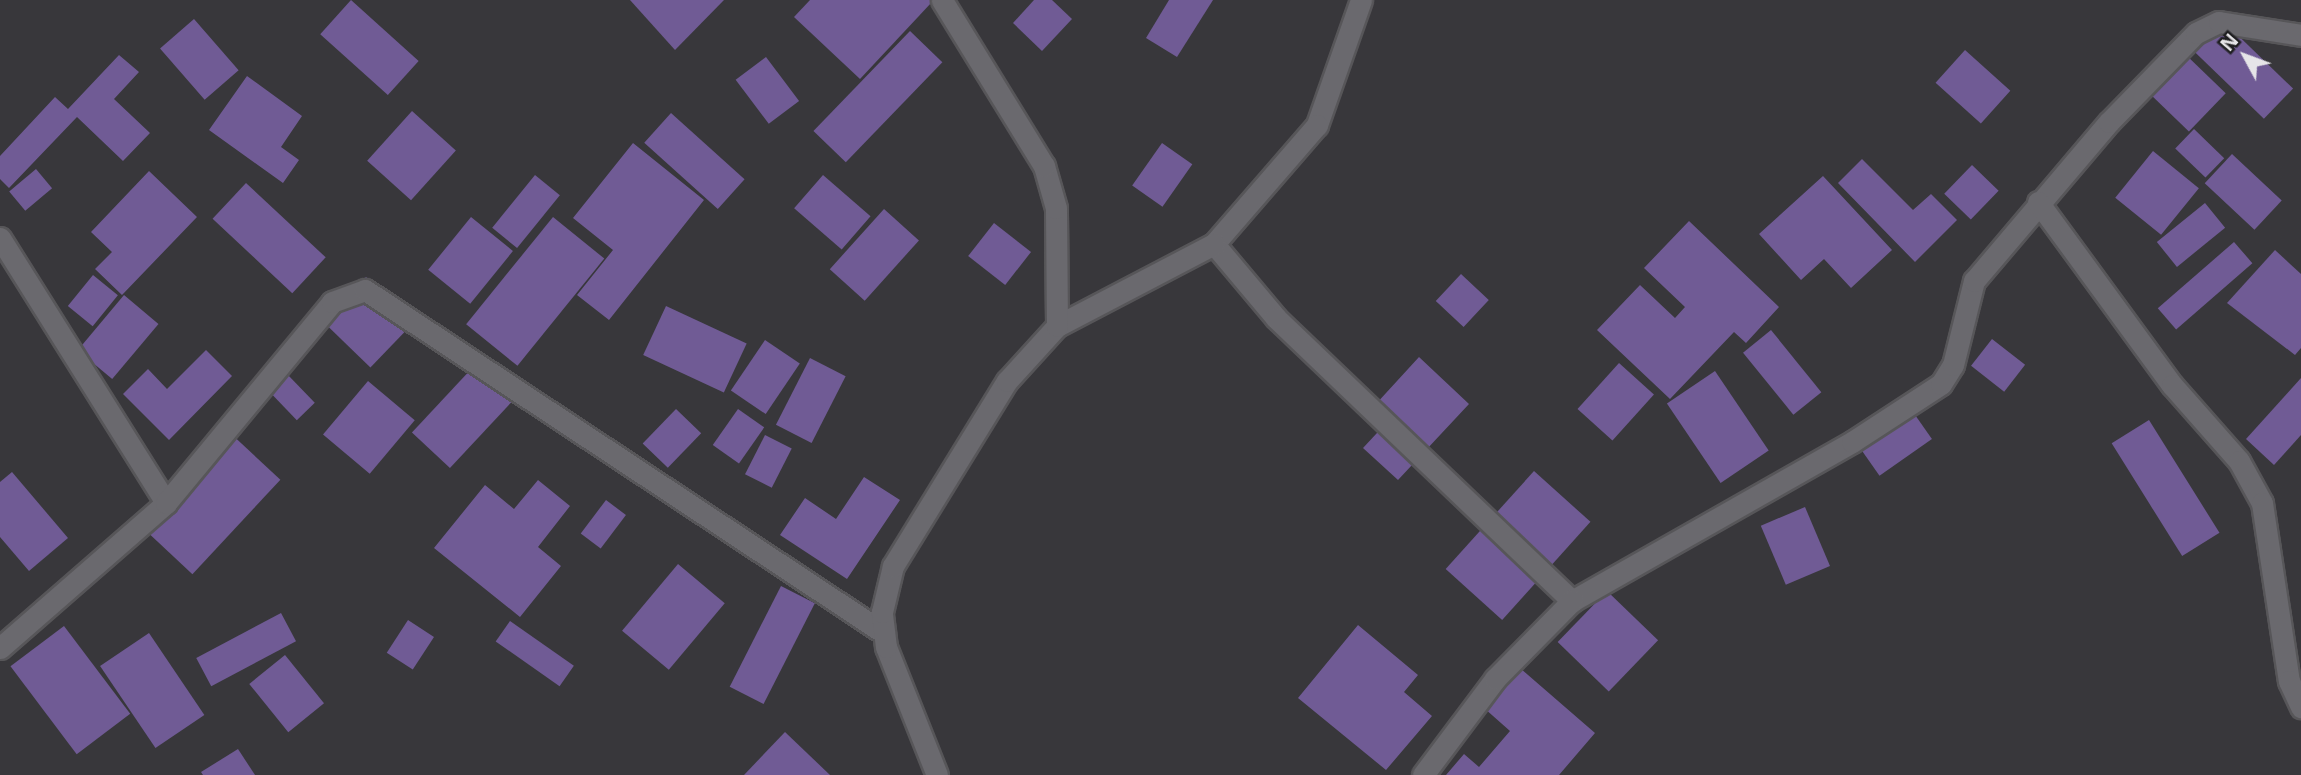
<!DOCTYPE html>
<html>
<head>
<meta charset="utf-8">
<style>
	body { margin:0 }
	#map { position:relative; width:2301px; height:775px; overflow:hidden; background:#38373b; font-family:"Open Sans",sans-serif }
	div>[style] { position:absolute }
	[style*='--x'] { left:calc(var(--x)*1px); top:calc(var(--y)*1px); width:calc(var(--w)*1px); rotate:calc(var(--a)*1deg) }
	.building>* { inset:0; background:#705b95; transform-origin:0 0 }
	.roads { filter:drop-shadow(2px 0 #575659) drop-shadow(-2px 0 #575659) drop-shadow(0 2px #575659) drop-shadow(0 -2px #575659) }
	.minor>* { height:21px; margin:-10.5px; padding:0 10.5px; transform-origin:10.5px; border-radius:10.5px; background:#6a696e }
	span { translate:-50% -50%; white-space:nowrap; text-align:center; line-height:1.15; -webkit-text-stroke:7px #1f1f21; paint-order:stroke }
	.north { position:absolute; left:2210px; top:21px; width:70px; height:70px; -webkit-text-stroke:5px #1f1f21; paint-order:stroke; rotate:311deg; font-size:19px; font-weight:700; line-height:28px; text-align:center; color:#e6e5e8 }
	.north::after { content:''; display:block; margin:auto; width:24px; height:32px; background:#e6e5e8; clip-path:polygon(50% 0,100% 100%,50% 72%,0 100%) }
</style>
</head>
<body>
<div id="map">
	<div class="building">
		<i style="left:351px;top:0;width:91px;height:46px;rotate:42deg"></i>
		<i style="clip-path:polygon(630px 0,724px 0,675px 50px)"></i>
		<i style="clip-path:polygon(810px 0,930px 0,932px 2px,860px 79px,794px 17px)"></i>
		<i style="clip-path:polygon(1034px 0,1052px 0,1072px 19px,1042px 51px,1013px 23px)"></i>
		<i style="clip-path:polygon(1169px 0,1213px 0,1177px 57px,1146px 38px)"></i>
		<i style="left:2219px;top:17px;width:103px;height:42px;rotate:44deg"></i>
		<i style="left:194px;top:19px;width:68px;height:45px;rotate:49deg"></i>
		<i style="left:910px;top:31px;width:45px;height:139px;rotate:44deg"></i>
		<i style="left:1965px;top:50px;width:61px;height:44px;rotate:42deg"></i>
		<i style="left:2184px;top:53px;width:58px;height:53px;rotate:44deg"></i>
		<i style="clip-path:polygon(119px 55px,139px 72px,114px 99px,150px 133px,123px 161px,77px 117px,9px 188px,0 179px,0 156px,55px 97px,68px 109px)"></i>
		<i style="left:766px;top:57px;width:55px;height:38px;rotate:53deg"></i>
		<i style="clip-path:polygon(247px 76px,302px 116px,281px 147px,299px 160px,283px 183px,209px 130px)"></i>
		<i style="left:412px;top:111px;width:59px;height:67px;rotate:42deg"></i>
		<i style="left:671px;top:113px;width:99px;height:40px;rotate:42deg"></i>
		<i style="left:2194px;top:129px;width:42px;height:27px;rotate:44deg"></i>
		<i style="clip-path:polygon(633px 143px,704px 200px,609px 320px,577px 295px,613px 250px,573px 218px)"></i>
		<i style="left:1162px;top:143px;width:37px;height:52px;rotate:35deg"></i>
		<i style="left:2153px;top:151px;width:59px;height:60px;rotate:39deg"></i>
		<i style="left:2232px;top:154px;width:68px;height:40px;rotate:43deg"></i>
		<i style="clip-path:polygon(1862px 159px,1913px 210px,1931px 194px,1957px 220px,1915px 262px,1838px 183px)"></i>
		<i style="left:1972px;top:165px;width:37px;height:40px;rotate:44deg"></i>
		<i style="left:36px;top:169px;width:25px;height:35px;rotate:50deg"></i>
		<i style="clip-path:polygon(149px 171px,197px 217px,122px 295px,95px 269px,112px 252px,91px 232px)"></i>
		<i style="left:535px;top:175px;width:32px;height:68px;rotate:39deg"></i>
		<i style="left:823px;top:175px;width:63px;height:44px;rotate:41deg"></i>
		<i style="clip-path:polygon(1823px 176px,1892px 250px,1851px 288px,1824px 259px,1801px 280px,1759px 234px)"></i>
		<i style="left:246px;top:183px;width:109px;height:49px;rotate:43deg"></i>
		<i style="left:2205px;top:203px;width:32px;height:62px;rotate:51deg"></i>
		<i style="left:884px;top:209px;width:47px;height:81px;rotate:42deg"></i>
		<i style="left:471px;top:217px;width:54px;height:68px;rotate:39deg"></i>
		<i style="left:553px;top:217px;width:66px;height:138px;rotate:39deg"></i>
		<i style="clip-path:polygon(1689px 221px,1779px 307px,1746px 343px,1734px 332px,1670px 399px,1597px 330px,1640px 285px,1675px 318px,1685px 307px,1644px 268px)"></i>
		<i style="left:994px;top:223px;width:47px;height:42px;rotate:38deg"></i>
		<i style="left:2234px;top:242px;width:28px;height:101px;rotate:49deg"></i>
		<i style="clip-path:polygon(2275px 250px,2301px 274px,2301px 348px,2295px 355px,2227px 303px)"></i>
		<i style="left:1461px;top:274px;width:38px;height:37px;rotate:43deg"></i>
		<i style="left:93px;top:275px;width:32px;height:40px;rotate:39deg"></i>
		<i style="left:366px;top:277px;width:66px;height:62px;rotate:44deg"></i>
		<i style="left:124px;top:295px;width:45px;height:72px;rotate:40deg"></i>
		<i style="left:666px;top:306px;width:89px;height:54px;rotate:25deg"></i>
		<i style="left:1771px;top:330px;width:80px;height:36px;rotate:51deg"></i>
		<i style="left:1992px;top:339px;width:42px;height:34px;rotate:38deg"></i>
		<i style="left:765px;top:340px;width:42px;height:61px;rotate:34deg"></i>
		<i style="clip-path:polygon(206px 350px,232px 376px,169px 440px,123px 394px,148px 369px,167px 389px)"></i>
		<i style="clip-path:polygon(1419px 357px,1469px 404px,1398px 480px,1363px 448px,1390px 419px,1375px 405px)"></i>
		<i style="left:810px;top:358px;width:40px;height:75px;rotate:27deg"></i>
		<i style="left:1619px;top:363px;width:47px;height:62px;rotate:42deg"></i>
		<i style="left:474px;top:366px;width:52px;height:91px;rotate:43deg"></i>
		<i style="left:1715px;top:371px;width:96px;height:58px;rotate:56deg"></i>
		<i style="left:287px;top:374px;width:40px;height:25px;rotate:46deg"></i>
		<i style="clip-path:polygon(2301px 378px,2301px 435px,2274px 465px,2246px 439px)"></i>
		<i style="left:368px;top:381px;width:61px;height:70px;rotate:40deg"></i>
		<i style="left:676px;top:409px;width:35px;height:48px;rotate:44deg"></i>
		<i style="left:738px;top:409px;width:32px;height:44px;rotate:35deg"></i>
		<i style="left:1913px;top:412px;width:33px;height:64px;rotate:55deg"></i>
		<i style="left:2149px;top:420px;width:133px;height:44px;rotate:58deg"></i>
		<i style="left:227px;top:430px;width:73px;height:129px;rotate:43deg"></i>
		<i style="left:765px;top:435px;width:30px;height:44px;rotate:27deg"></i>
		<i style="left:1534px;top:471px;width:76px;height:132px;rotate:42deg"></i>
		<i style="clip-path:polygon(12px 472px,68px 538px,29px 571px,0 537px,0 482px)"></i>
		<i style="clip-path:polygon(864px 477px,900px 500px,847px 579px,780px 535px,805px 498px,836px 519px)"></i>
		<i style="clip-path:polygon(538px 480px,570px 506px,538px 547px,561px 566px,520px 617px,434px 548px,485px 485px,514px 509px)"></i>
		<i style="left:606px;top:500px;width:25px;height:42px;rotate:37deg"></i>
		<i style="left:1805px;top:507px;width:64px;height:48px;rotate:67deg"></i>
		<i style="left:678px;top:564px;width:61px;height:87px;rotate:40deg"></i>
		<i style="left:781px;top:586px;width:38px;height:113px;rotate:27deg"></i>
		<i style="left:1607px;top:591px;width:71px;height:71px;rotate:44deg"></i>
		<i style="left:281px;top:613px;width:32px;height:96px;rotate:62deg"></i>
		<i style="left:408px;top:620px;width:31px;height:39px;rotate:33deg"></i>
		<i style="left:510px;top:621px;width:78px;height:25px;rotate:35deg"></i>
		<i style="clip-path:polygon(1358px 625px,1418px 675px,1404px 692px,1432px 716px,1386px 770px,1298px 698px)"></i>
		<i style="left:64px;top:626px;width:110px;height:67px;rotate:53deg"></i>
		<i style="left:149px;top:633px;width:99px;height:59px;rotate:56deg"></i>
		<i style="left:285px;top:655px;width:62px;height:46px;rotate:51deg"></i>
		<i style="clip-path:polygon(1520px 668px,1595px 733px,1559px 775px,1446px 775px,1464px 754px,1479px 767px,1510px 731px,1484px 708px)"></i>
		<i style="clip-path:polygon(785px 732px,830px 775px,744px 775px)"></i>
		<i style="clip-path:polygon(238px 749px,255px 775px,203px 775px,201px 772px)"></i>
	</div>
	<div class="roads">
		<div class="minor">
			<i style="--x:1361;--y:0;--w:133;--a:109.4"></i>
			<i style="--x:1317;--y:125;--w:157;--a:130.9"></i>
			<i style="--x:1214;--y:244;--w:97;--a:50"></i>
			<i style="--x:1276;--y:318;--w:410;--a:43.7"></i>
			<i style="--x:1572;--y:601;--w:322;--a:-29.6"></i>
			<i style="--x:1852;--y:442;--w:106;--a:-33.1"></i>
			<i style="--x:1941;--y:384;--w:22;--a:-58"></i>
			<i style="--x:1953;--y:365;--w:87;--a:-76"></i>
			<i style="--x:1974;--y:281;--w:209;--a:-49.7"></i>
			<i style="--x:2109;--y:122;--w:124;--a:-45.7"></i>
			<i style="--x:2196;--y:33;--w:25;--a:-26"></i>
			<i style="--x:2219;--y:22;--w:83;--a:9"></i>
			<i style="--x:2038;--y:202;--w:227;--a:53.8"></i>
			<i style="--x:2172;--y:385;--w:101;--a:48.6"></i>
			<i style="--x:2239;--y:461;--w:48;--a:61.3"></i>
			<i style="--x:2262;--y:503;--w:180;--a:81.4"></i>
			<i style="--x:2289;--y:681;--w:29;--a:65"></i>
			<i style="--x:0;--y:238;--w:313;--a:57.9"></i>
			<i style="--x:1057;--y:326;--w:177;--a:-27.6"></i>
			<i style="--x:0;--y:648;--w:220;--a:-41.1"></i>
			<i style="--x:166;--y:503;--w:261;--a:-50.4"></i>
			<i style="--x:332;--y:302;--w:35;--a:-20"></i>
			<i style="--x:365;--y:290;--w:622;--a:33.46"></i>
			<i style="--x:937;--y:775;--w:138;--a:-111.7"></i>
			<i style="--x:886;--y:647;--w:35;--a:-97"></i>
			<i style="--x:882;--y:612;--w:47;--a:-76.6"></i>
			<i style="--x:893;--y:566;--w:217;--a:-58.4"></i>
			<i style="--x:1007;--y:381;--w:74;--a:-47.7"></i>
			<i style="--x:1057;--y:326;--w:118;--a:-90.5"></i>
			<i style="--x:1056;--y:208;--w:44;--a:-105.9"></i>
			<i style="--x:1044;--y:166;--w:195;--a:-121.6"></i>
			<i style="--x:1423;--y:775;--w:120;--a:-53.1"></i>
			<i style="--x:1495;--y:679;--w:110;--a:-45.4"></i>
		</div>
	</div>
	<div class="north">N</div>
</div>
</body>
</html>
